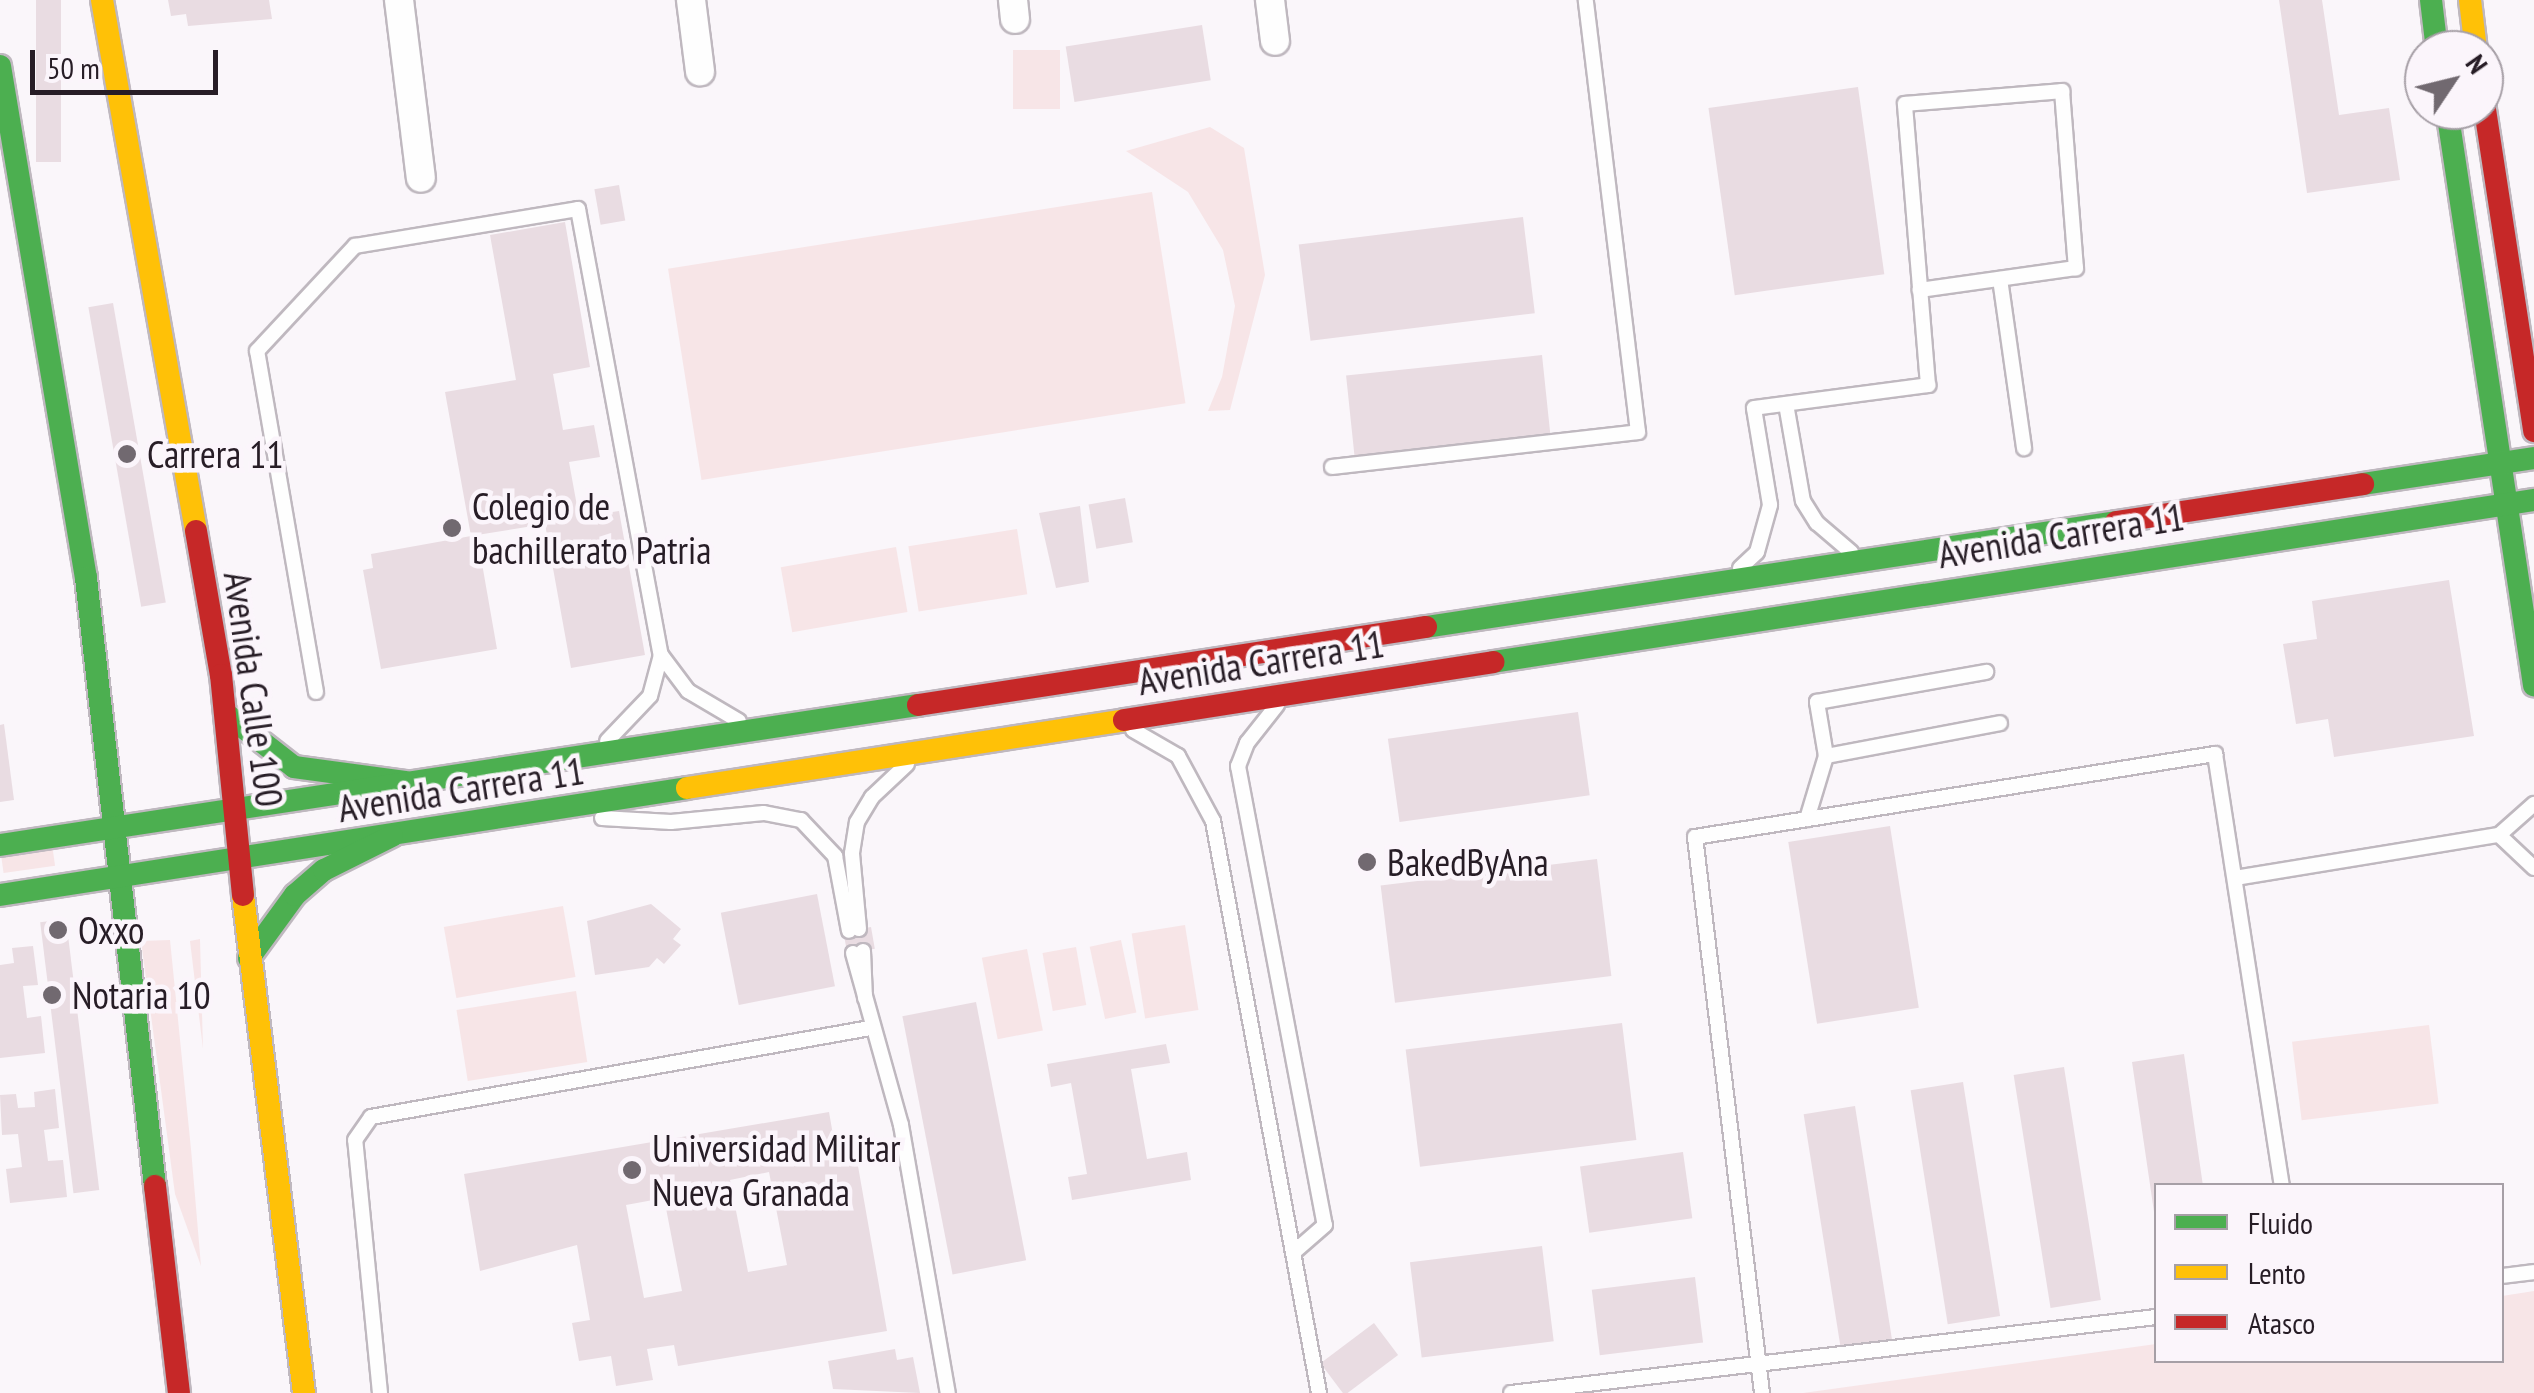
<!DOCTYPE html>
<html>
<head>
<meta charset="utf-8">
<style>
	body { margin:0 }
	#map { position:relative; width:2534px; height:1393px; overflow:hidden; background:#faf6fa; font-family:"PT Sans Narrow",sans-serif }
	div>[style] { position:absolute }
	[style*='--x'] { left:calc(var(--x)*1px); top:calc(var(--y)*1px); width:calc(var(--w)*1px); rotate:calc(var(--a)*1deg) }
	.green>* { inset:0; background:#f7e5e7; transform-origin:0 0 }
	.building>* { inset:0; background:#e9dce2; transform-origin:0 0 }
	.roads { filter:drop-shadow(2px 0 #bfb8bf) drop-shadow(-2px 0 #bfb8bf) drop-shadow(0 2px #bfb8bf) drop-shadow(0 -2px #bfb8bf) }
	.lane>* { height:14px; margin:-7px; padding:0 7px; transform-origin:7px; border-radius:7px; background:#fefefe }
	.street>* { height:28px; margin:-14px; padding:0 14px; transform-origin:14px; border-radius:14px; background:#fefefe }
	.fast>* { height:22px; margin:-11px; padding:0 11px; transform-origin:11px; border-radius:11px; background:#4caf50 }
	.slow>* { height:22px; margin:-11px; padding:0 11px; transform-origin:11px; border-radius:11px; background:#ffc107 }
	.jam>* { height:22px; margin:-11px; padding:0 11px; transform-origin:11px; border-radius:11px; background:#c62828 }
	.dots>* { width:28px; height:28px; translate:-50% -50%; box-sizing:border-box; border:5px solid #fbf5fb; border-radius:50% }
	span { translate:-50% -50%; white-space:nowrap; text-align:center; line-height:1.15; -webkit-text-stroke:9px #fbf5fb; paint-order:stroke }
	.poi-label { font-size:38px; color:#271d26 }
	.left { translate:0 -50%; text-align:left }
	.street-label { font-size:38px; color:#271d26 }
	.legend { position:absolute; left:2154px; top:1183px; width:350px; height:180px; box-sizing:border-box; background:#fbf5fb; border:2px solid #a69fa6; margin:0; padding:12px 18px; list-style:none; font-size:30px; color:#271d26 }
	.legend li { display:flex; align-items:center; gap:20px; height:50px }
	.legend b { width:50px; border:2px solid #a69fa6 }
	.north { position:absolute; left:2404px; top:30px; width:100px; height:100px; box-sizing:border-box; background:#fbf5fb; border:2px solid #a69fa6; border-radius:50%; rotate:55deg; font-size:28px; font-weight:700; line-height:40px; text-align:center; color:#271d26 }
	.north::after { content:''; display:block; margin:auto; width:35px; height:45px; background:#716970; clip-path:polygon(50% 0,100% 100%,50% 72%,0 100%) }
	.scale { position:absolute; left:30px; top:50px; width:188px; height:45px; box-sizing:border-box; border:5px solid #271d26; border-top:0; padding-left:12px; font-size:30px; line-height:35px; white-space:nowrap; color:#271d26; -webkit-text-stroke:8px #fbf5fb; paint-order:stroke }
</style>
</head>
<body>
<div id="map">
	<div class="green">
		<i style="left:1013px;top:50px;width:47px;height:59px"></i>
		<i style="clip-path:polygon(1210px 127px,1244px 148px,1265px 275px,1230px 410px,1208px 411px,1222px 377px,1235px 306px,1223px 250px,1188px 192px,1126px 151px)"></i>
		<i style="left:1152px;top:192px;width:214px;height:490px;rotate:81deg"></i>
		<i style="left:1017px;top:529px;width:66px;height:110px;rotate:81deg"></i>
		<i style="left:896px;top:547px;width:66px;height:117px;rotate:80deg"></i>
		<i style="left:52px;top:844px;width:22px;height:52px;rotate:82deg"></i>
		<i style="left:563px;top:906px;width:72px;height:121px;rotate:80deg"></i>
		<i style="left:1185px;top:925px;width:86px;height:54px;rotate:81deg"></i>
		<i style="clip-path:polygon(200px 939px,203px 1049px,190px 941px)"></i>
		<i style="clip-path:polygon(170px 940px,191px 1149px,201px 1266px,175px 1194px,141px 941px)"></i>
		<i style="left:1121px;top:940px;width:74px;height:32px;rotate:78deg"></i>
		<i style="left:1076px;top:947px;width:59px;height:34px;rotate:80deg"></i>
		<i style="left:1027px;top:949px;width:83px;height:46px;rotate:79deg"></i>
		<i style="left:576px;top:991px;width:72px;height:121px;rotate:81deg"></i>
		<i style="left:2429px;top:1025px;width:79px;height:138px;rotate:83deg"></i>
		<i style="clip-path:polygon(2534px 1291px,2534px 1393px,1803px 1393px,2156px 1344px,2156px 1360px,2502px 1360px,2502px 1296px)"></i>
	</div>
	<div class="building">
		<i style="left:36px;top:0;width:25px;height:162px"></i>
		<i style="clip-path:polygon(168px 0,269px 0,272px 19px,188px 26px,186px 14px,171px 16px)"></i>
		<i style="clip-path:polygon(2279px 0,2322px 0,2339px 115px,2389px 108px,2400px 180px,2307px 193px)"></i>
		<i style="left:1202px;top:25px;width:56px;height:138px;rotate:81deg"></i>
		<i style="left:1858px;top:87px;width:189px;height:151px;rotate:82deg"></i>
		<i style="left:619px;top:185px;width:36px;height:25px;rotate:80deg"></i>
		<i style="left:1523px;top:217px;width:97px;height:226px;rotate:83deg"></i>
		<i style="clip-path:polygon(565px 222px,590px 367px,553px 374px,563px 430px,594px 425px,600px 457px,569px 462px,579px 517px,619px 511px,645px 655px,571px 668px,545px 524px,477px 535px,497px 649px,381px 669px,363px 570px,373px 568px,371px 554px,471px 536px,445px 392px,516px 380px,490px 235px)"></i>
		<i style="left:113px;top:303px;width:304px;height:25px;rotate:80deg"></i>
		<i style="left:1542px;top:355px;width:81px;height:197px;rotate:84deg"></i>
		<i style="left:1125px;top:498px;width:45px;height:37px;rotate:80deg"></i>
		<i style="clip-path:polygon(1080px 506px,1089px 582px,1056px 588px,1039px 513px)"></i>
		<i style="clip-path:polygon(2449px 580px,2474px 736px,2334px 757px,2328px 719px,2296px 724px,2283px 644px,2317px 639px,2312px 601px)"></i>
		<i style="left:1578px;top:712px;width:84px;height:192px;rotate:82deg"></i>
		<i style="clip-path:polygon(4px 724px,14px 800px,0 802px,0 725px)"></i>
		<i style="left:1890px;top:826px;width:184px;height:103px;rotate:81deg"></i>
		<i style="left:1597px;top:859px;width:118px;height:218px;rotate:83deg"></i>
		<i style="left:817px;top:894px;width:94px;height:98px;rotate:79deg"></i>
		<i style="clip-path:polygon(651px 904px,681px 929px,673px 939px,681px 945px,664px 964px,657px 958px,649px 967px,595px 975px,587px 921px)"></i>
		<i style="left:66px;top:919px;width:273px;height:26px;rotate:83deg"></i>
		<i style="left:871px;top:927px;width:22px;height:28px;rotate:80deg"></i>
		<i style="clip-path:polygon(33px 946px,38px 985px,23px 986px,27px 1018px,41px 1016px,45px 1053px,0 1058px,0 965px,14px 963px,12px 948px)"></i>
		<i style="left:976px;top:1002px;width:263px;height:75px;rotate:79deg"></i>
		<i style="left:1622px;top:1023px;width:118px;height:218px;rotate:83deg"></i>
		<i style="clip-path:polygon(1166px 1044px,1170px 1063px,1131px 1069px,1147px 1159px,1187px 1152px,1191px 1180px,1072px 1200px,1068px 1177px,1087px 1174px,1071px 1083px,1051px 1087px,1047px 1064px)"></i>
		<i style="clip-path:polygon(2184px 1054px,2203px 1186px,2156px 1186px,2154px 1212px,2132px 1062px)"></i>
		<i style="left:2064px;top:1067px;width:236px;height:51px;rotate:81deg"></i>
		<i style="left:1963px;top:1082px;width:237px;height:53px;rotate:81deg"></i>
		<i style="clip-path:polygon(55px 1089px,59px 1128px,44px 1130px,48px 1161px,63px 1160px,67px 1197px,10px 1203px,6px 1169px,22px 1167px,18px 1134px,2px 1135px,0 1095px,16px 1094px,18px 1108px,35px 1107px,34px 1092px)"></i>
		<i style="left:1855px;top:1106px;width:236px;height:52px;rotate:81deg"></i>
		<i style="clip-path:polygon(evenodd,829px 1112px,836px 1152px,855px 1149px,887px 1331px,678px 1366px,674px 1345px,647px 1349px,653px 1380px,616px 1386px,611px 1356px,579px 1361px,572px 1323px,590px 1320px,577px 1245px,480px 1271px,464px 1174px,829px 1112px,769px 1172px,787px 1265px,748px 1272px,730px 1180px,769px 1172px,829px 1112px,664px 1198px,682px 1291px,644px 1298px,626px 1205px,664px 1198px)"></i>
		<i style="left:1683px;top:1152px;width:67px;height:104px;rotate:82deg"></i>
		<i style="left:1542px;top:1246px;width:96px;height:133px;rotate:83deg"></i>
		<i style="left:1695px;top:1277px;width:66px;height:104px;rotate:83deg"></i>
		<i style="left:1374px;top:1323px;width:40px;height:67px;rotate:53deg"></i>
		<i style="clip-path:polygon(895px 1349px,897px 1360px,913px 1357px,920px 1393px,833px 1389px,828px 1361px)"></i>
	</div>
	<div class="roads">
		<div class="lane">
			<i style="--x:2000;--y:279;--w:171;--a:81.9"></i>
			<i style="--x:1786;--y:404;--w:98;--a:80.1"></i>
			<i style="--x:1803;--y:501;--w:26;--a:58"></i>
			<i style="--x:1817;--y:523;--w:45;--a:40.5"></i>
			<i style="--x:1332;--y:467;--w:308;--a:-6.5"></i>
			<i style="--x:1638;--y:432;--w:435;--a:-96.9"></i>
			<i style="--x:1740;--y:568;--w:23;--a:-43"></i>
			<i style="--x:1757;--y:552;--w:49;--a:-74.5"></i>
			<i style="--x:1770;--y:505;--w:98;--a:-99.4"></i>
			<i style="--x:1754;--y:408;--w:176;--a:-7.5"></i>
			<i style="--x:1928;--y:385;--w:282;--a:-94.7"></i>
			<i style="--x:1905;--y:104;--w:158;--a:-4.7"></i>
			<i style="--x:2062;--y:91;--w:178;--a:85.5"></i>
			<i style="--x:2076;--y:268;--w:158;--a:172"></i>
			<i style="--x:661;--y:655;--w:45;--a:53.1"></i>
			<i style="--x:688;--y:691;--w:59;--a:30.5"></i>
			<i style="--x:316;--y:692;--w:346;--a:-99.8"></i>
			<i style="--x:257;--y:351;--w:144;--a:-47"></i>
			<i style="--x:355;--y:246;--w:226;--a:-9.4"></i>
			<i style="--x:578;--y:209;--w:454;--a:79.5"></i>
			<i style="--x:661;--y:655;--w:42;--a:105"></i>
			<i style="--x:650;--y:696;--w:62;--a:133.7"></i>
			<i style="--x:1277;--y:705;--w:48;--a:128.3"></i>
			<i style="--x:1247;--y:743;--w:25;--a:111"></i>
			<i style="--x:1238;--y:766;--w:467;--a:79.3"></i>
			<i style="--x:1325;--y:1225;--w:38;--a:139"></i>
			<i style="--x:1133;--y:730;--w:52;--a:30"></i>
			<i style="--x:1178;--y:756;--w:74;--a:61.7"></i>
			<i style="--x:1213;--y:821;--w:582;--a:79.5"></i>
			<i style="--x:1826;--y:756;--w:55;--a:-99.5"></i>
			<i style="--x:1817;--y:702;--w:172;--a:-10.1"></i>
			<i style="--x:602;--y:818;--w:69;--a:3.3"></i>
			<i style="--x:671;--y:822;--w:93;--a:-5.5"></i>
			<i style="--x:764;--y:813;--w:38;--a:11"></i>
			<i style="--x:801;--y:820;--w:50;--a:46.6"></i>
			<i style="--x:835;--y:856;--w:76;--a:79.4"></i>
			<i style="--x:1807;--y:819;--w:66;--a:-73.2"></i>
			<i style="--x:1826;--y:756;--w:177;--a:-10.7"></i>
			<i style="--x:2499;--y:835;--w:48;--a:43.3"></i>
			<i style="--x:2235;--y:878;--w:267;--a:-9.3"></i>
			<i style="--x:2499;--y:835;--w:47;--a:-41.5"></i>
			<i style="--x:859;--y:929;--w:76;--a:-95.3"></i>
			<i style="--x:852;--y:853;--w:31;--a:-81"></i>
			<i style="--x:857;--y:822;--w:29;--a:-59"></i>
			<i style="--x:872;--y:797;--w:48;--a:-43.3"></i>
			<i style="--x:863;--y:951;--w:47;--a:87.6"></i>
			<i style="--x:853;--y:953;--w:179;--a:74.4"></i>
			<i style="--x:901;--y:1125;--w:272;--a:80.1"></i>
			<i style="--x:2502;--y:1276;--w:32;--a:-7"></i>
			<i style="--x:380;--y:1393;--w:254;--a:-95.6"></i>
			<i style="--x:355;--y:1140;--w:28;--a:-55"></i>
			<i style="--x:371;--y:1117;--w:507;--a:-10.11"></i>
			<i style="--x:1511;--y:1393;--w:649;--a:-6.72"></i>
			<i style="--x:1762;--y:1393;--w:560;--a:-96.87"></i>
			<i style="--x:1695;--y:837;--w:527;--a:-9.07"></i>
			<i style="--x:2215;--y:754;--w:437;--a:81.2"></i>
		</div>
		<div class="street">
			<i style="--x:399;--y:0;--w:179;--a:83"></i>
			<i style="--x:691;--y:0;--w:72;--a:82.8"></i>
			<i style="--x:1013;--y:0;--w:19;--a:84"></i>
			<i style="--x:1270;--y:0;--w:41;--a:83"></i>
		</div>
		<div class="fast">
			<i style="--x:2431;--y:0;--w:50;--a:83.2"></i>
			<i style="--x:0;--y:66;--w:519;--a:80.47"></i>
			<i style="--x:86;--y:578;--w:612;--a:83.53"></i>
			<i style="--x:2447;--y:110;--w:582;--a:81.4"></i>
			<i style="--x:2363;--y:484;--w:173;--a:-8.6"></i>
			<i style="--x:1426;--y:627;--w:698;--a:-8.65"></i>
			<i style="--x:1493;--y:662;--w:1054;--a:-8.85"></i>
			<i style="--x:226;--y:714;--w:86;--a:37.9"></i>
			<i style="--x:294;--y:767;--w:112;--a:7.7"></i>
			<i style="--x:0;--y:845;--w:929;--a:-8.67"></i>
			<i style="--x:0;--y:895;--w:695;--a:-8.85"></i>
			<i style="--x:249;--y:958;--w:78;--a:-53.9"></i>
			<i style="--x:295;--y:895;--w:38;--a:-41"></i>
			<i style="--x:324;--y:870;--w:76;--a:-26.6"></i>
		</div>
		<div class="slow">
			<i style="--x:102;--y:0;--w:539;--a:79.96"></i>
			<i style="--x:2470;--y:0;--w:50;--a:83.2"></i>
			<i style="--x:687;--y:788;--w:442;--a:-8.8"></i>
			<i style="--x:243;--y:895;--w:502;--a:83.02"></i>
		</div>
		<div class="jam">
			<i style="--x:2484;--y:103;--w:332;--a:81.3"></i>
			<i style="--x:2116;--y:522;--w:250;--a:-8.7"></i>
			<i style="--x:196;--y:531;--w:146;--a:80.2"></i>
			<i style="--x:221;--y:675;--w:221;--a:84.3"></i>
			<i style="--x:918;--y:705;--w:514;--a:-8.73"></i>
			<i style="--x:1124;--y:720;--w:374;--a:-8.9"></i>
			<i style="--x:155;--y:1186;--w:208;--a:83.4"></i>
		</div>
	</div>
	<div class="dots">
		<i style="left:127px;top:454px;background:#716970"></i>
		<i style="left:452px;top:528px;background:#716970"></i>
		<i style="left:1367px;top:862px;background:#716970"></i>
		<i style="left:58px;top:930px;background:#716970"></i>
		<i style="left:52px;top:995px;background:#716970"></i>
		<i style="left:632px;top:1170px;background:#716970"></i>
	</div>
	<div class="poi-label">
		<span class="left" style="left:147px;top:454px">Carrera 11</span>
		<span class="left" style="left:472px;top:528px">Colegio de<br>bachillerato Patria</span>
		<span class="left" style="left:1387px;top:862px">BakedByAna</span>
		<span class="left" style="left:78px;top:930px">Oxxo</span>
		<span class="left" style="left:72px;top:995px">Notaria 10</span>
		<span class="left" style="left:652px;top:1170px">Universidad Militar<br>Nueva Granada</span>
	</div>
	<div class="street-label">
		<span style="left:2061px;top:535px;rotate:-9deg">Avenida Carrera 11</span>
		<span style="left:1261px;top:662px;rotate:-9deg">Avenida Carrera 11</span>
		<span style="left:254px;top:689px;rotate:82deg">Avenida Calle 100</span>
		<span style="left:461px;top:789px;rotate:-9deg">Avenida Carrera 11</span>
	</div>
	<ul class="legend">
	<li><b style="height:12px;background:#4caf50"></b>Fluido</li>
	<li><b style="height:12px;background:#ffc107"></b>Lento</li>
	<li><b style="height:12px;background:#c62828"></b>Atasco</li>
	</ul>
	<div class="north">N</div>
	<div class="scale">50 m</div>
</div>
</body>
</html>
